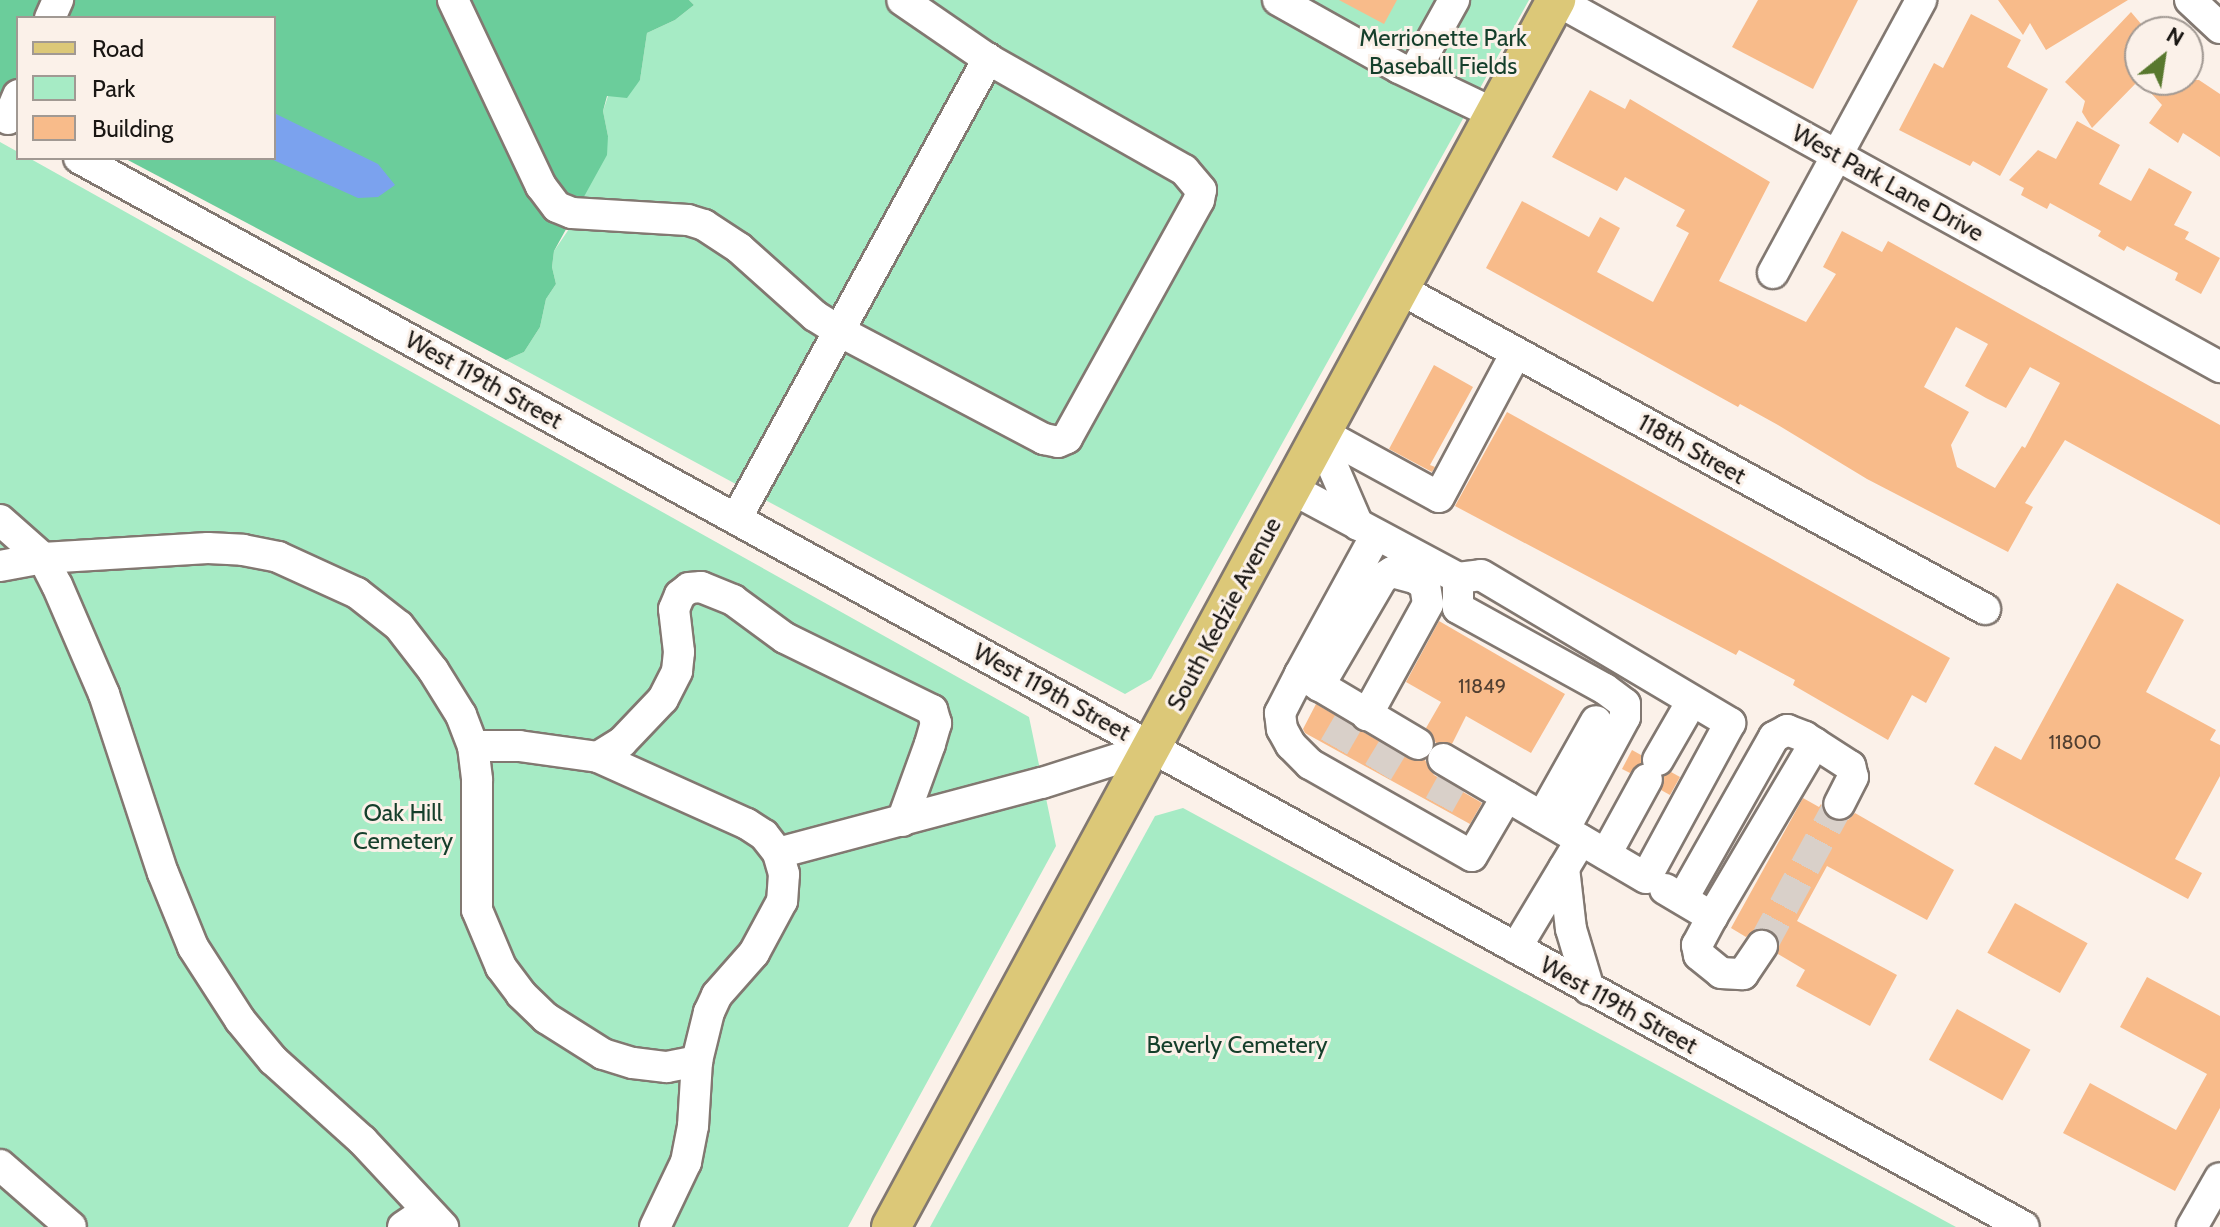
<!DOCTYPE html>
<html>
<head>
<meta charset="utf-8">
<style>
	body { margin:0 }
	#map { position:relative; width:2220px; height:1227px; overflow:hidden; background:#fbf1e9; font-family:Cabin,sans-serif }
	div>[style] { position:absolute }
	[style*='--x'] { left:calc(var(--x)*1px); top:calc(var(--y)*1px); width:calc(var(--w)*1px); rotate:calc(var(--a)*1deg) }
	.green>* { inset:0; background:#a6ebc5 }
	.forest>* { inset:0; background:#6bcd9b }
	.water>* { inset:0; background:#7ba2ee }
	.building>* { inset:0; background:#f8bb8a; transform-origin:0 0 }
	.minor-tunnel>* { height:30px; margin-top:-15px; transform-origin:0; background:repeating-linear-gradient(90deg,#d9d0c9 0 30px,transparent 0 45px) }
	.roads { filter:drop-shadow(2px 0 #827871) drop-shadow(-2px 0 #827871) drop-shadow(0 2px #827871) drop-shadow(0 -2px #827871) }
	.minor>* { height:30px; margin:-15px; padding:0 15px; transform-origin:15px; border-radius:15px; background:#fff }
	.major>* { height:38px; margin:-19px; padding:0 19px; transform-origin:19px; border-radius:19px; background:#dcc878 }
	span { translate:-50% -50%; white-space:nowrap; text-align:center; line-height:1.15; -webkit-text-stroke:6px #fbf1e9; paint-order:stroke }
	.number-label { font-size:20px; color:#513f31 }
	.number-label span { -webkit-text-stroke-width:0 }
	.park-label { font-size:24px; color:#153f2b }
	.street-label { font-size:24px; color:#191613 }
	.legend { position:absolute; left:16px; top:16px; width:260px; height:144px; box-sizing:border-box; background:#fbf1e9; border:2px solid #a19993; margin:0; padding:10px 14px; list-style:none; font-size:24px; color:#191613 }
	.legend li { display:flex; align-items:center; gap:16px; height:40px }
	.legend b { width:40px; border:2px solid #a19993 }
	.north { position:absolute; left:2124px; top:16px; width:80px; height:80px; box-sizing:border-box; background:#fbf1e9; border:2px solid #a19993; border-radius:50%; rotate:30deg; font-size:22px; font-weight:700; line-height:32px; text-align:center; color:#191613 }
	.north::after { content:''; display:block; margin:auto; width:28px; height:36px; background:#58782e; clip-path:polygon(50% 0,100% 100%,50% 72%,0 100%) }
</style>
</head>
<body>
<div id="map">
	<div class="green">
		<i style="clip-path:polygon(689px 0,1529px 0,1151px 679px,1125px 694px,506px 360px,524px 352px,540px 327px,546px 299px,556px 284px,552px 267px,554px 251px,571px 226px,608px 136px,603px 111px,608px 96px,640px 80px,647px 33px,675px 20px,694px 5px)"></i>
		<i style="clip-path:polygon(0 142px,18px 152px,18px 158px,29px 158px,1029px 717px,1056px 846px,848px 1227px,0 1227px)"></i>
		<i style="clip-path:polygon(1183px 808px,1956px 1227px,930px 1227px,1155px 816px)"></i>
	</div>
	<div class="forest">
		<i style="clip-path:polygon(0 0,689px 0,694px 5px,675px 20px,647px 33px,640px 80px,627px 98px,607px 96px,603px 111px,608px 136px,607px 155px,554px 251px,552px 267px,556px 284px,546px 299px,540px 327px,524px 352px,506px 360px,124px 158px,274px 158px,274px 18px,18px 18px,18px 102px,0 93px)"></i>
	</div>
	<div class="water">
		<i style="clip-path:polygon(274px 113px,378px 164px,395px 185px,378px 197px,358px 198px,269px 158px,274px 158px)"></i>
	</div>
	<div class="building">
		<i style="clip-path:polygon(1339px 0,1397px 0,1384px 24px)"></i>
		<i style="clip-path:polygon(1758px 0,1858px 0,1813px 89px,1732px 47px)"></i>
		<i style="clip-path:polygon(1998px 0,2128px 0,2046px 50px,2030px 23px,2023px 35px)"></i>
		<i style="clip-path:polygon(2131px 12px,2147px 31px,2140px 32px,2140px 79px,2092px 128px,2082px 112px,2085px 101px,2065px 82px)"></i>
		<i style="clip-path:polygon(1971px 14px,2021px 40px,2007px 67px,2048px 89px,2000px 176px,1973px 161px,1970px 166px,1899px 130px,1934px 63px,1943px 68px)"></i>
		<i style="clip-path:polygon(2139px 80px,2199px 80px,2220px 94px,2220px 157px,2183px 133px,2178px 143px,2149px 123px,2162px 105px)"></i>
		<i style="clip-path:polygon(evenodd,1590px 90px,1625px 109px,1630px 99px,1770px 182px,1719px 281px,1806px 322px,1836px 274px,1823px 267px,1842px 231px,1882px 252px,1888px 241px,2220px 425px,2220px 525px,2065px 440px,2025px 503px,2033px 507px,2008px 552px,1867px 479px,1778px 425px,1740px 404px,1738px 407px,1486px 268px,1522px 201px,1589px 237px,1600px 217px,1620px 228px,1597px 272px,1653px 302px,1689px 233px,1676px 226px,1685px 210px,1625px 177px,1617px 191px,1552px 157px,1590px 90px,1956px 327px,1988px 344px,1965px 386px,1986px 398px,2006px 408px,2030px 367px,2060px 383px,2025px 448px,2022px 446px,1995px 488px,1957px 467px,1951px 445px,1969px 412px,1924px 387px,1956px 327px)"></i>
		<i style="clip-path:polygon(2077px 121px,2120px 145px,2099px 184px,2131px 201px,2149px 168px,2192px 192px,2174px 225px,2189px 232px,2185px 239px,2220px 258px,2201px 294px,2175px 280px,2178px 273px,2127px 246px,2124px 251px,2098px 236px,2101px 231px,2050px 203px,2047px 209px,2021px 195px,2024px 188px,2009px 180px,2038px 150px,2056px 159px)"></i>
		<i style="clip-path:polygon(1434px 365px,1473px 387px,1430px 465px,1435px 467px,1432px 472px,1389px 449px)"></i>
		<i style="clip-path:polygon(1507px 412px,1950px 658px,1926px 703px,1912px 695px,1888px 740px,1793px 685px,1795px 680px,1739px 650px,1736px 655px,1455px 506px)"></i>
		<i style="clip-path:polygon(2117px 583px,2184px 620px,2146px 692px,2216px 730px,2210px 740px,2220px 745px,2220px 776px,2175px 859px,2202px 873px,2188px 899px,1974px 784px,1995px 746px,2021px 760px)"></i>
		<i style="clip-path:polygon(1439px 621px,1565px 694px,1531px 753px,1466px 716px,1452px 744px,1436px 743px,1426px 728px,1441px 702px,1406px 682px)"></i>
		<i style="clip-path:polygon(1316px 704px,1409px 759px,1425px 760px,1434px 775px,1482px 803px,1470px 824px,1305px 733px,1303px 729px)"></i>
		<i style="clip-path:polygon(1632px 750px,1641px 755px,1641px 763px,1630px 773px,1622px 769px)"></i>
		<i style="clip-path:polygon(1671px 772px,1680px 777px,1670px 795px,1661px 790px,1664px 776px)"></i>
		<i style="clip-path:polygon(1803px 798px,1819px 807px,1821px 804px,1831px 820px,1848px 820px,1855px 813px,1954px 870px,1927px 920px,1827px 866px,1797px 921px,1897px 975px,1870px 1026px,1796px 986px,1805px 970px,1778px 954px,1778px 939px,1773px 932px,1755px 930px,1746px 937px,1731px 928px)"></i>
		<i style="left:2015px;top:903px;width:83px;height:57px;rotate:29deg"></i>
		<i style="clip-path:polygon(2147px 977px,2220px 1016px,2220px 1108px,2175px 1191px,2063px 1133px,2090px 1083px,2176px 1130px,2207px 1074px,2120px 1027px)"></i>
		<i style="left:1957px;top:1009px;width:84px;height:58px;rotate:29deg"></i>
	</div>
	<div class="minor-tunnel">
		<i style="--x:1334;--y:747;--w:32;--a:-60"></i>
		<i style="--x:1378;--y:772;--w:31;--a:-59"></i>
		<i style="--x:1439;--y:805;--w:31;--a:-61"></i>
		<i style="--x:1762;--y:946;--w:162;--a:-61.5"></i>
	</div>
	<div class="roads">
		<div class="minor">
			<i style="--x:453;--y:0;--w:206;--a:64.7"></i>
			<i style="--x:541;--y:186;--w:26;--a:53"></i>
			<i style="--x:557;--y:207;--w:16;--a:22"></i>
			<i style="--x:572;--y:213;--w:116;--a:3.5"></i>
			<i style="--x:688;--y:220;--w:17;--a:17"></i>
			<i style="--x:704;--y:225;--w:42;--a:33.3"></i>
			<i style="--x:739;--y:248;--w:102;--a:41.8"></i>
			<i style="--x:815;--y:316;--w:28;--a:32"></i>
			<i style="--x:839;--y:331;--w:232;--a:27.8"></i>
			<i style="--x:1044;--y:439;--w:14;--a:12"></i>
			<i style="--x:1058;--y:442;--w:10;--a:-24"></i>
			<i style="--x:1067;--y:438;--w:272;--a:-61"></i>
			<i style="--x:1199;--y:200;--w:10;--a:-79"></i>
			<i style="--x:1201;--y:190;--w:26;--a:-130"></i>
			<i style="--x:1184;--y:170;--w:225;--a:-150.5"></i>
			<i style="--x:988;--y:59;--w:104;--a:-145.5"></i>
			<i style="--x:1278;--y:0;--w:139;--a:29.3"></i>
			<i style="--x:1399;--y:68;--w:106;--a:25.6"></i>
			<i style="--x:1556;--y:0;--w:759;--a:28.93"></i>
			<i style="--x:2190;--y:0;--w:41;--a:43"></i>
			<i style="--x:50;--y:18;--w:20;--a:-66"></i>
			<i style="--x:1413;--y:74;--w:85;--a:-61"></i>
			<i style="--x:8;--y:119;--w:26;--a:-67"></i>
			<i style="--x:79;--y:158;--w:2219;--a:28.79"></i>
			<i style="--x:1773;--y:273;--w:311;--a:-61.5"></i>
			<i style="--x:1400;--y:289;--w:667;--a:28.68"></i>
			<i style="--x:1322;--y:433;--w:133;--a:28.7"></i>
			<i style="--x:1439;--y:497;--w:163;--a:-61.9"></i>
			<i style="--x:1320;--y:437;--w:96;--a:66.6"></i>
			<i style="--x:1292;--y:489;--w:188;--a:28.2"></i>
			<i style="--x:1458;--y:578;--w:23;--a:-7"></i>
			<i style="--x:1481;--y:575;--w:290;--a:30.7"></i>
			<i style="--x:1730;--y:723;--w:176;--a:118.5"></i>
			<i style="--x:1646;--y:878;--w:235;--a:-149.6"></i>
			<i style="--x:736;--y:519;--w:525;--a:-61.28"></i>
			<i style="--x:0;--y:520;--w:57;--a:41.5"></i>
			<i style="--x:43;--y:558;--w:30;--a:63"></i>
			<i style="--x:57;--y:585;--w:119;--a:66.7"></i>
			<i style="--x:104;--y:694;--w:188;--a:71.8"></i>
			<i style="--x:163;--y:873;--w:80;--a:67.9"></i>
			<i style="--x:193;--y:947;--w:87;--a:57.2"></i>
			<i style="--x:240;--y:1020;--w:52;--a:50.5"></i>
			<i style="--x:273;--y:1060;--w:120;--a:42"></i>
			<i style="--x:362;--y:1140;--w:119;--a:47"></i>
			<i style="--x:1376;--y:535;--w:158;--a:118.7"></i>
			<i style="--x:1300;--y:674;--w:137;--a:30.7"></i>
			<i style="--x:0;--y:566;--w:44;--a:-10.5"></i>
			<i style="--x:43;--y:558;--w:165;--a:-3.5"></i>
			<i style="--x:208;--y:548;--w:35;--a:3"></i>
			<i style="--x:243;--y:550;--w:36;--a:11"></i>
			<i style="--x:278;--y:557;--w:87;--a:24.5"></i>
			<i style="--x:357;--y:593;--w:53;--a:38.2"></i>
			<i style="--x:399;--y:626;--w:56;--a:52.3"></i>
			<i style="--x:433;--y:670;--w:53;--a:58.1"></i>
			<i style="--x:461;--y:715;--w:33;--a:69"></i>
			<i style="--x:473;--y:746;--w:34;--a:83"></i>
			<i style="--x:477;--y:780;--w:130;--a:90"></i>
			<i style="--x:477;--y:910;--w:62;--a:67.2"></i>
			<i style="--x:501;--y:967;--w:34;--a:53"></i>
			<i style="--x:521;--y:994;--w:35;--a:44"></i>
			<i style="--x:546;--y:1018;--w:67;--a:32.3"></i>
			<i style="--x:603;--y:1054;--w:31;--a:17"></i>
			<i style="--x:633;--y:1063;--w:34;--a:7"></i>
			<i style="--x:667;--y:1067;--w:31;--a:-11"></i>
			<i style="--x:1458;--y:578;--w:30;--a:90"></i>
			<i style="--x:1458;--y:608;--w:168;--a:28.9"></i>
			<i style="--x:1605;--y:689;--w:25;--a:37"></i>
			<i style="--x:1625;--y:704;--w:13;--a:90"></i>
			<i style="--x:1625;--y:717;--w:128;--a:118.4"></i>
			<i style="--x:1300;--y:674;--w:44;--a:117.1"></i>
			<i style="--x:1280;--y:713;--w:16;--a:83"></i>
			<i style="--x:1282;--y:729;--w:18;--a:61"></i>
			<i style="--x:1291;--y:745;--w:27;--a:45"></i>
			<i style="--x:1310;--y:764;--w:186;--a:29.6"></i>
			<i style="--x:1472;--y:856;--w:69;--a:-59.7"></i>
			<i style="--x:1319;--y:686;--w:125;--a:-59.7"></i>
			<i style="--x:1382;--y:578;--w:12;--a:-31"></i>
			<i style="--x:1392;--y:572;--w:24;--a:15"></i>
			<i style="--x:1415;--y:578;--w:12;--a:35"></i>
			<i style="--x:1425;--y:585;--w:19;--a:81"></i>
			<i style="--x:1428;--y:604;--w:127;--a:118.8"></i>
			<i style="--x:473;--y:746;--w:46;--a:0"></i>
			<i style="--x:519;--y:746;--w:80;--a:7.9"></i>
			<i style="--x:598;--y:757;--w:163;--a:24.2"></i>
			<i style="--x:747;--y:824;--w:20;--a:33"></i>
			<i style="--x:764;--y:835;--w:23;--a:52"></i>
			<i style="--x:778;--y:853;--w:22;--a:74"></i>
			<i style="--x:784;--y:874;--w:27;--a:94"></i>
			<i style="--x:782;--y:901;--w:59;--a:118.3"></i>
			<i style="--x:754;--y:953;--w:56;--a:131.4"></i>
			<i style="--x:717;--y:995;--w:19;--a:115"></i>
			<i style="--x:709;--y:1012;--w:50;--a:103.8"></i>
			<i style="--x:697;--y:1061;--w:65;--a:93.5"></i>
			<i style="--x:693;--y:1126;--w:37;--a:101"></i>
			<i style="--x:686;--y:1162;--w:72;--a:115.5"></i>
			<i style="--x:598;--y:757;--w:28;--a:-32"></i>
			<i style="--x:622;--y:742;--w:59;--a:-46.4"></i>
			<i style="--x:663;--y:699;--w:31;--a:-63"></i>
			<i style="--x:677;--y:671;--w:19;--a:-84"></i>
			<i style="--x:679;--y:652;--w:43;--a:-96.6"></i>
			<i style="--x:674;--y:609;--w:15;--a:-67"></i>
			<i style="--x:680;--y:595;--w:11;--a:-38"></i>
			<i style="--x:689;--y:588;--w:12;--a:-5"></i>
			<i style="--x:701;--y:587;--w:35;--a:22"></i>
			<i style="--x:733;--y:600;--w:64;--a:36.2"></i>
			<i style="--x:785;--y:638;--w:164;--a:26.1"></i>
			<i style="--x:932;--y:710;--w:14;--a:73"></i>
			<i style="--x:936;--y:723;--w:22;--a:106"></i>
			<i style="--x:930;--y:744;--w:82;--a:110"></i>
			<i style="--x:1658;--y:760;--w:68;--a:-60"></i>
			<i style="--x:1542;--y:817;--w:110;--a:-60.6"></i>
			<i style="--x:778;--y:853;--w:273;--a:-14.9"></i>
			<i style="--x:1042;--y:783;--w:115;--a:-17.7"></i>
			<i style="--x:1606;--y:854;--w:85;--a:-61.3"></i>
			<i style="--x:1564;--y:868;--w:61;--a:83.5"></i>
			<i style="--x:1571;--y:929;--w:63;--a:73.3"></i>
			<i style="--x:1665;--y:889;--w:55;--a:30.8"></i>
			<i style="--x:1712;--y:917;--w:32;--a:118"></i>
			<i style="--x:1697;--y:945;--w:10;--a:79"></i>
			<i style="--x:1699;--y:955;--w:28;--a:39"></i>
			<i style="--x:1721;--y:973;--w:22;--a:3"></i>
			<i style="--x:1743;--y:974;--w:34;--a:-56"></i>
			<i style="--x:1683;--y:898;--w:185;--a:-60.5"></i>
			<i style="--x:1774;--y:737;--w:15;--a:-28"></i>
			<i style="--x:1787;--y:730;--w:19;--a:21"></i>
			<i style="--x:1805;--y:737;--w:54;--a:32.8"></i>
			<i style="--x:1850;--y:766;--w:11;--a:75"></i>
			<i style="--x:1853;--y:777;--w:30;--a:117"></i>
			<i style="--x:1712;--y:917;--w:202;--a:-59.4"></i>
			<i style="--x:1516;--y:948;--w:126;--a:-59"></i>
			<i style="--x:0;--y:1165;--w:94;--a:41.1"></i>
			<i style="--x:403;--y:1227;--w:29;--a:-34"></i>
			<i style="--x:2192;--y:1227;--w:56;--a:-60.3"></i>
		</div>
		<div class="major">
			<i style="--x:891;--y:1227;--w:1396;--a:-61.54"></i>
		</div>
	</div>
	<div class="number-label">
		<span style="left:1482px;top:686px">11849</span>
		<span style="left:2075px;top:742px">11800</span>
	</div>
	<div class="park-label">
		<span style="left:1443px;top:52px">Merrionette Park<br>Baseball Fields</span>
		<span style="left:403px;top:827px">Oak Hill<br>Cemetery</span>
		<span style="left:1237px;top:1045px">Beverly Cemetery</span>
	</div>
	<div class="street-label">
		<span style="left:1888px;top:183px;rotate:29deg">West Park Lane Drive</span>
		<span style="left:484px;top:380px;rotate:29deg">West 119th Street</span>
		<span style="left:1692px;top:449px;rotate:29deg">118th Street</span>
		<span style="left:1224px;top:614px;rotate:-62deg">South Kedzie Avenue</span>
		<span style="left:1052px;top:692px;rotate:29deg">West 119th Street</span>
		<span style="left:1619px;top:1005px;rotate:29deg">West 119th Street</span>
	</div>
	<ul class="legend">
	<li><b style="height:10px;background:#dcc878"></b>Road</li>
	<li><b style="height:22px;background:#a6ebc5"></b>Park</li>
	<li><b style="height:22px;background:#f8bb8a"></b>Building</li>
	</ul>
	<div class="north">N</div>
</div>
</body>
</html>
